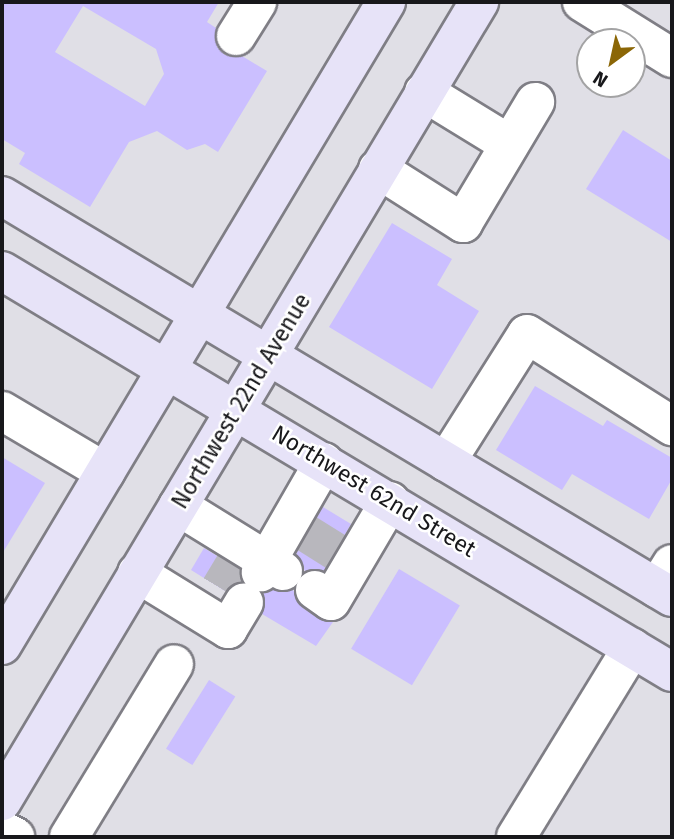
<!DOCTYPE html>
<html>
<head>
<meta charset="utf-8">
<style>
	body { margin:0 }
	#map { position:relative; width:674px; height:839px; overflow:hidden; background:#e0dfe6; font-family:"Fira Sans",sans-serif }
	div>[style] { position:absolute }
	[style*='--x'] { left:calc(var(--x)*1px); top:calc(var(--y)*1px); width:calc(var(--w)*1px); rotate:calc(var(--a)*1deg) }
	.building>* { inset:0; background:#cbbfff; transform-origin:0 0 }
	.minor-tunnel>* { height:38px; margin-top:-19px; transform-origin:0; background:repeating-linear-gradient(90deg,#b8b7bd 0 38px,transparent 0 57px) }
	.roads { filter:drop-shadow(2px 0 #7f7e85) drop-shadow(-2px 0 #7f7e85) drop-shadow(0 2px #7f7e85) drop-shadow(0 -2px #7f7e85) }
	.minor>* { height:38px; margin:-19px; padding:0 19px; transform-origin:19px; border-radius:19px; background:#fff }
	.major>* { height:38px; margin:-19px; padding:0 19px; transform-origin:19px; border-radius:19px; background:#e7e3f8 }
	span { translate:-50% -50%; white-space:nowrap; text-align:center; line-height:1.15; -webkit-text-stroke:5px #fff; paint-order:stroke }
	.street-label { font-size:23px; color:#18181b }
	.frame { position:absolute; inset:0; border:4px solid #18181b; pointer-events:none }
	.north { position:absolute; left:576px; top:28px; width:70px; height:70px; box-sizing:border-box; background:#fff; border:2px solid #a3a3a4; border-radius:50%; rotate:213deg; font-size:19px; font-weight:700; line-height:28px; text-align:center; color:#18181b }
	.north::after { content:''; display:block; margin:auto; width:24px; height:32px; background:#8b6606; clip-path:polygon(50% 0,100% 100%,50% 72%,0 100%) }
</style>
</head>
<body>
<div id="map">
	<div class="building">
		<i style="clip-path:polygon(evenodd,2px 2px,219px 2px,207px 22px,216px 28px,217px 47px,225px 55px,242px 56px,267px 71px,218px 152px,205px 144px,187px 150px,157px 131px,129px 142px,90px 207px,19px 164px,25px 153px,2px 139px,2px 2px,83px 6px,156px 49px,164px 74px,145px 106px,55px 52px,83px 6px)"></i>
		<i style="clip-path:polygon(623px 130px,672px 161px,672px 242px,586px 189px)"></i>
		<i style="clip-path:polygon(392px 223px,452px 259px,437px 285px,479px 311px,432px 389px,329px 327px)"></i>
		<i style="clip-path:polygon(535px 386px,603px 426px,607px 420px,672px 458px,672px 479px,649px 519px,572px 474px,562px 490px,496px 450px)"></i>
		<i style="clip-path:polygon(2px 457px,45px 483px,2px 554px)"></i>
		<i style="clip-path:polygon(323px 507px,351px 524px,324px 571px,305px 571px,296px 554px)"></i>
		<i style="clip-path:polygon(204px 548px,240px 570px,241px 581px,225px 591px,191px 570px)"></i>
		<i style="left:399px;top:569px;width:71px;height:93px;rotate:31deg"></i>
		<i style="clip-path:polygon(273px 590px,293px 590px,303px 608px,333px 622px,316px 646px,262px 614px,264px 593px)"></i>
		<i style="left:209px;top:680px;width:31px;height:81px;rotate:32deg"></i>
	</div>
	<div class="minor-tunnel">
		<i style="--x:306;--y:533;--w:36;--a:32"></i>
		<i style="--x:220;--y:588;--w:35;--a:-59"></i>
	</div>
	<div class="roads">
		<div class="minor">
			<i style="--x:582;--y:2;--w:106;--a:31.9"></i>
			<i style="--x:236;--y:36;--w:40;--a:-58"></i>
			<i style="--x:424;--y:92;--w:100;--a:31.5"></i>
			<i style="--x:378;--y:169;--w:101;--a:32.4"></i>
			<i style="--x:463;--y:223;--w:141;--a:-59.2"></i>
			<i style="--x:2;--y:411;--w:120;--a:30.6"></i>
			<i style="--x:446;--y:462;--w:151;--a:-57.7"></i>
			<i style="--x:527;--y:334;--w:172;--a:32.4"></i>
			<i style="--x:178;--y:506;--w:105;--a:31.7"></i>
			<i style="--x:267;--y:561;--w:13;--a:119"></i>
			<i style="--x:283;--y:571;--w:19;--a:-148"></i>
			<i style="--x:267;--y:561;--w:114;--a:-60.1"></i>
			<i style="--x:137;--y:573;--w:107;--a:31.6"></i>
			<i style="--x:228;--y:629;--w:31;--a:-59"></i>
			<i style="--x:657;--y:588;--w:28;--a:-58"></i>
			<i style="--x:315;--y:590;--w:19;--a:35"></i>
			<i style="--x:331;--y:601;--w:116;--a:-59.5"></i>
			<i style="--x:2;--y:830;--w:15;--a:28"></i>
			<i style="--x:69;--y:837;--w:202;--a:-58.7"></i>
			<i style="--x:516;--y:837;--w:222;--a:-58.5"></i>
		</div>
		<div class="major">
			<i style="--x:2;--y:196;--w:781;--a:30.9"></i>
			<i style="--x:2;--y:271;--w:781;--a:30.9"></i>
			<i style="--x:2;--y:645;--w:749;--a:-59.15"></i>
			<i style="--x:2;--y:801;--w:931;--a:-59.16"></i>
		</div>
	</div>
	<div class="street-label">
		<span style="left:241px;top:401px;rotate:-59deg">Northwest 22nd Avenue</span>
		<span style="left:374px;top:491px;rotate:31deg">Northwest 62nd Street</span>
	</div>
	<div class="frame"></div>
	<div class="north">N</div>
</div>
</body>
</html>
